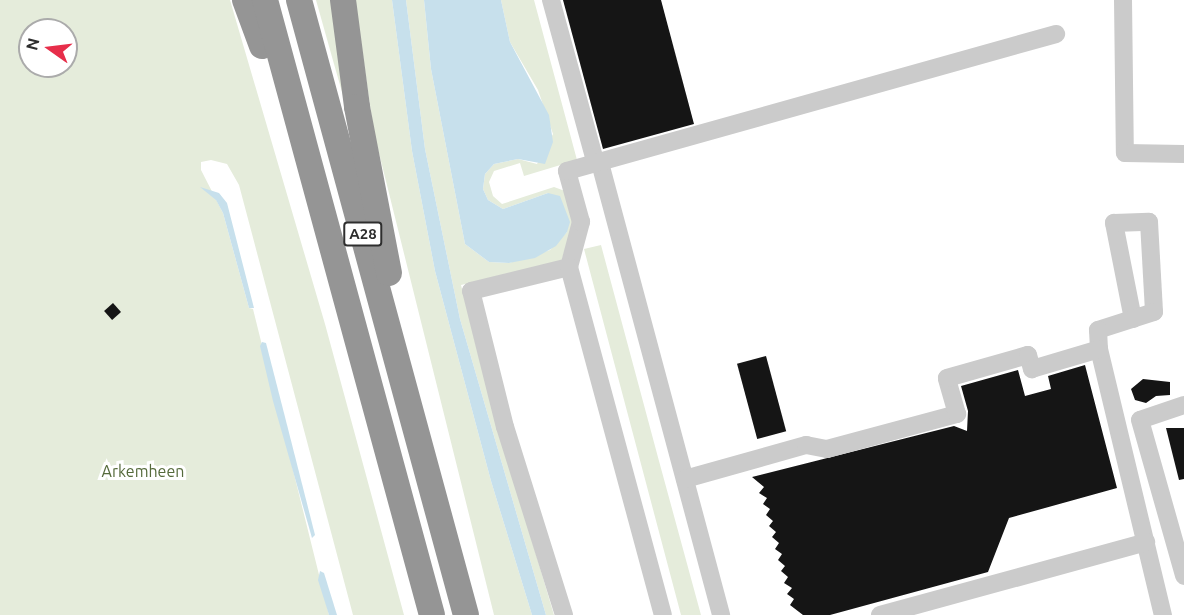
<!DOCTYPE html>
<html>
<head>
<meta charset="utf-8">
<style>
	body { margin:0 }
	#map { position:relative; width:1184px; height:615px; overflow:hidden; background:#fff; font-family:Ubuntu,sans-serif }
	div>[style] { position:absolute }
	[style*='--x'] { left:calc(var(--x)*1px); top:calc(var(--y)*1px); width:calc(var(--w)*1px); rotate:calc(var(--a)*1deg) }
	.green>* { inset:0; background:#e5ecdb }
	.water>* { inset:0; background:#c7e0ec }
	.building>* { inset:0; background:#151515; transform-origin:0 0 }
	.minor>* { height:18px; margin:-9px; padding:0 9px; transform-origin:9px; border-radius:9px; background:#cbcbcb }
	.highway>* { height:26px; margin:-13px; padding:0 13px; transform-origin:13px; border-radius:13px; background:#959595 }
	span { translate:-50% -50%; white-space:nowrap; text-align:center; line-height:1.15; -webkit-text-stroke:6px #fff; paint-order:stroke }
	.shield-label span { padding:2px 4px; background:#fff; border:2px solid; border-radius:4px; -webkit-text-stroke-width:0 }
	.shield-label { font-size:15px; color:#2e2e2e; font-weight:700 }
	.park-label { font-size:16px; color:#556a3b }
	.north { position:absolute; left:18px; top:18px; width:60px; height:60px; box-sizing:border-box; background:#fff; border:2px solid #ababab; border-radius:50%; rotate:284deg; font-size:16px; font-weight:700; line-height:24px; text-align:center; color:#2e2e2e }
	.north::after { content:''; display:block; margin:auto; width:21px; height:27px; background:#e72e4a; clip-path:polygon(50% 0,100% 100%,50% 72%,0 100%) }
</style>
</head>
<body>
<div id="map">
	<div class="green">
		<i style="clip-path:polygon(evenodd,0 0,230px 0,325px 324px,404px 615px,353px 615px,239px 185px,227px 164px,211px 160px,201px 162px,201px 170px,223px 213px,249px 308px,253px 309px,329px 615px,0 615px,0 0,30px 30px,66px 30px,66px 66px,30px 66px,30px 30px)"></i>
		<i style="clip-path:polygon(316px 0,337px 0,346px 106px,332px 57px)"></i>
		<i style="clip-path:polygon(355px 0,392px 0,412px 151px,435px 271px,491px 481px,532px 615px,494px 615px,374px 133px)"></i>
		<i style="clip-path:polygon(406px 0,424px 0,431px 69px,465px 244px,489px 262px,509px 263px,550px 250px,567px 232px,548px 193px,503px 209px,488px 200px,483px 189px,485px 174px,494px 164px,518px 159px,537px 164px,553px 134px,538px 90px,510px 42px,501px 0,534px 0,577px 160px,524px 176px,520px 163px,494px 171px,489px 182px,493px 196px,502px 204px,554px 187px,565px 191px,574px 223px,561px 262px,461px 285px,488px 393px,554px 615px,546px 615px,460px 319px,425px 149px)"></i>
		<i style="clip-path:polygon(601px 245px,659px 461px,701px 615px,681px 615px,584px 249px)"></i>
	</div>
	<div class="water">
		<i style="clip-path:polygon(392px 0,406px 0,425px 149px,460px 319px,546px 615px,532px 615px,491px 481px,435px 271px,412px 151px)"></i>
		<i style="clip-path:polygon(424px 0,501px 0,510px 42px,549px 115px,553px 142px,545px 164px,518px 159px,494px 164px,485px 174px,483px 189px,488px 200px,503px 209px,548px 193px,560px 196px,570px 222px,567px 232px,556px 246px,535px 258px,509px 263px,489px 262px,465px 244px,431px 69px)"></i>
		<i style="clip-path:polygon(200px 187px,219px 193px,227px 203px,254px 308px,249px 308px,223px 213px,216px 200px)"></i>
		<i style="clip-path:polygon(262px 342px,266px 343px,285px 417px,315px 535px,312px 538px,273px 401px,260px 346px)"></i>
		<i style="clip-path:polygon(320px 571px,324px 573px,337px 615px,329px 615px,318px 580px)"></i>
	</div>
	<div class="building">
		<i style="clip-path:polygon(563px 0,661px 0,694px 124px,603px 149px)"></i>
		<i style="left:113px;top:303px;width:12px;height:12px;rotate:48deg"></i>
		<i style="left:766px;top:356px;width:78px;height:30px;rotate:75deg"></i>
		<i style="clip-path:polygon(1085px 365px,1117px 488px,1009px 518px,988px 572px,830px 615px,803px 615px,790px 605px,794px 599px,787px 594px,792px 588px,784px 583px,788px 577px,781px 571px,785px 566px,778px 560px,782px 554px,775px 549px,779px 543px,772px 537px,776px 532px,769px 526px,773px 521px,766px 515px,770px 509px,763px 504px,767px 498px,759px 493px,764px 487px,752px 477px,954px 426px,967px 431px,968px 411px,961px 386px,1018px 370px,1025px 396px,1051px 389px,1048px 376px)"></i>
		<i style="clip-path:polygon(1143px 379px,1170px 382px,1170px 395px,1156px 396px,1146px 403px,1135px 400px,1131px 389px)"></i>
		<i style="clip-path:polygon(1166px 428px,1184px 428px,1184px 479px,1179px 480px)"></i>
	</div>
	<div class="minor">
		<i style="--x:551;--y:0;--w:163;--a:74.7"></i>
		<i style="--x:594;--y:157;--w:8;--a:45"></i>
		<i style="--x:600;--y:163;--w:468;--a:75"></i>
		<i style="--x:1123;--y:0;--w:153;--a:89.3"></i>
		<i style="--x:1125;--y:153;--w:59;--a:1"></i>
		<i style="--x:569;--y:267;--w:47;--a:-75.1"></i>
		<i style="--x:581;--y:222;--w:53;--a:-105.4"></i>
		<i style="--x:567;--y:171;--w:508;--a:-15.65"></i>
		<i style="--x:1133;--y:319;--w:98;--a:-101.2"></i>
		<i style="--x:1114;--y:223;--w:35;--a:-2"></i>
		<i style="--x:1149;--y:222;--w:90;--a:86.8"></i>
		<i style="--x:1154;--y:312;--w:59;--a:162.2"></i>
		<i style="--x:1098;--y:330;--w:19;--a:87"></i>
		<i style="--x:1099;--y:349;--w:274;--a:76.5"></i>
		<i style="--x:1184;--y:405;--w:46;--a:161.2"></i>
		<i style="--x:1140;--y:420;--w:162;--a:74.2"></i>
		<i style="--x:685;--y:479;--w:126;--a:-15.7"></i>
		<i style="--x:806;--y:445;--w:21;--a:11"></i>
		<i style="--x:827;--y:449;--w:135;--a:-15.1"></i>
		<i style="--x:957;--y:414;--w:37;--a:-106"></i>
		<i style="--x:947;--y:378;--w:84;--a:-15.9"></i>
		<i style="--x:1028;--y:355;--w:15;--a:74"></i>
		<i style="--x:1032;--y:369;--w:70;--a:-16.6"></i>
		<i style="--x:564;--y:615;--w:197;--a:-107.4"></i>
		<i style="--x:505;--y:427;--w:140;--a:-104"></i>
		<i style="--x:471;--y:291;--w:101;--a:-13.8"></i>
		<i style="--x:569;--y:267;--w:360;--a:74.9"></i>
		<i style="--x:880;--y:615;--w:276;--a:-15.3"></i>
	</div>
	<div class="highway">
		<i style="--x:245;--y:0;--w:49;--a:69.7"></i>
		<i style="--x:265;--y:0;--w:637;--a:74.81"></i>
		<i style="--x:299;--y:0;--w:637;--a:74.81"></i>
		<i style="--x:343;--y:0;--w:108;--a:82.5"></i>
		<i style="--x:357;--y:107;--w:169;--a:79.1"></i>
	</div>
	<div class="shield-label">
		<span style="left:363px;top:234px">A28</span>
	</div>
	<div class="park-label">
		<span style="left:143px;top:471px">Arkemheen</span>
	</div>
	<div class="north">N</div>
</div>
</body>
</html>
